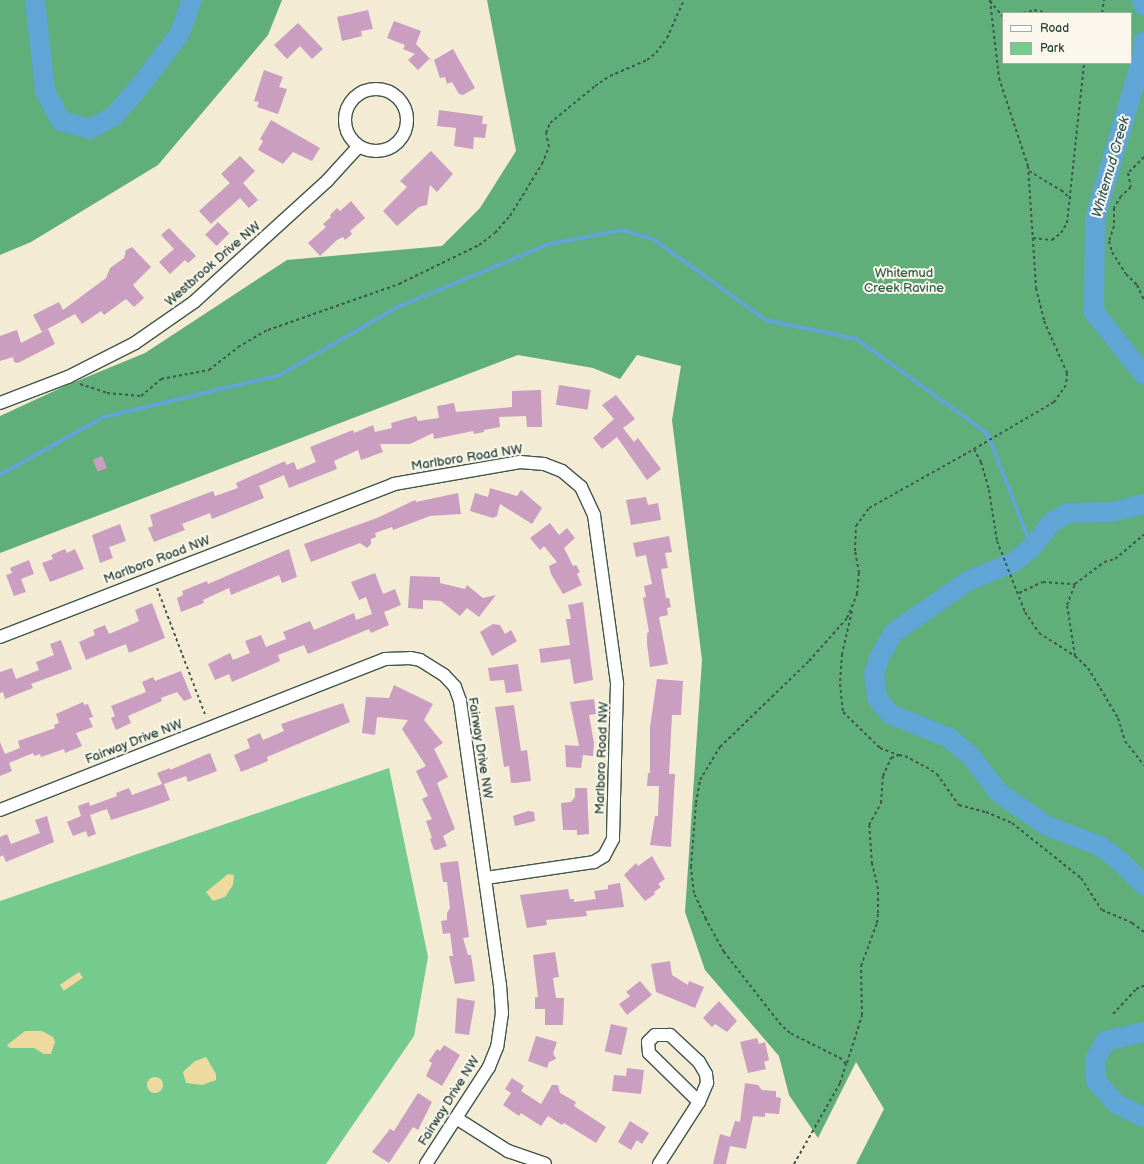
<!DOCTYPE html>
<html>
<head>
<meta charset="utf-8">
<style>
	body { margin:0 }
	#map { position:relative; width:1144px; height:1164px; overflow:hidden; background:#f4ebd4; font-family:"Balsamiq Sans",sans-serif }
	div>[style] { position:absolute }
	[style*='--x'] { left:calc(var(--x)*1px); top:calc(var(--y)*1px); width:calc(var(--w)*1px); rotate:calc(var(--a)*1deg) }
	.green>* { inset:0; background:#75ca8e }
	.forest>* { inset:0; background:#60ae79 }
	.sand>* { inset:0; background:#eeda9e; transform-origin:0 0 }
	.round { border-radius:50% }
	.stream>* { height:3.5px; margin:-1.75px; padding:0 1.75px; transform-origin:1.75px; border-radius:1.75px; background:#5fa5d5 }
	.river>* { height:20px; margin:-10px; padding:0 10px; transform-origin:10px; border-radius:10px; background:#5fa5d5 }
	.building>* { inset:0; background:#c99ec0; transform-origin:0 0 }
	.path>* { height:2px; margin-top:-1px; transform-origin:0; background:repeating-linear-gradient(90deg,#3f574c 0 3px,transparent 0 6px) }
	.roads { filter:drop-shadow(1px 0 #3f574c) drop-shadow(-1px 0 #3f574c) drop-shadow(0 1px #3f574c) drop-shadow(0 -1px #3f574c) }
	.minor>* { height:12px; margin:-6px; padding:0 6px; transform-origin:6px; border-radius:6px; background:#fff }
	.minor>.ring { margin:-6px; padding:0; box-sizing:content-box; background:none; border:12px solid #fff; border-radius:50% }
	span { translate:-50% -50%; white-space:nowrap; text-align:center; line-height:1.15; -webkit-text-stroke:4px #fbf7ec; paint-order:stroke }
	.street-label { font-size:13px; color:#1f3d34 }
	.park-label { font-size:13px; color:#34604a }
	.water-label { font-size:14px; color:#325c64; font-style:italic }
	.legend { position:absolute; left:1002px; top:12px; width:130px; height:52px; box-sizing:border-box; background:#fbf7ec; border:1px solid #a3ada2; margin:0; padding:5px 7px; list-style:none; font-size:12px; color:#1f3d34 }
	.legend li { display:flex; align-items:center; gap:8px; height:20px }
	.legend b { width:20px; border:1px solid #a3ada2 }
</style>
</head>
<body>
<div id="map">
	<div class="green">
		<i style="clip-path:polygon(389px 768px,428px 957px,414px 1036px,326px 1164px,0 1164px,0 901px)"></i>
	</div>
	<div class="forest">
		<i style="clip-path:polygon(0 0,282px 0,268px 35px,158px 165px,31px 242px,0 255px)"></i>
		<i style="clip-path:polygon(evenodd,487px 0,1144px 0,1144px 1164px,856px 1164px,884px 1109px,856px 1062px,818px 1138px,789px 1095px,779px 1056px,705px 970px,685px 912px,702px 660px,672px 420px,681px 366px,637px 355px,620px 379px,593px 368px,518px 355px,0 553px,0 416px,65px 386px,145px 353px,287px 260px,442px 246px,480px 208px,516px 151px,487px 0,1003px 13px,1131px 13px,1131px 63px,1003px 63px,1003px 13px)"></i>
	</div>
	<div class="sand">
		<i style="clip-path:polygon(228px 874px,234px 875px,233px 885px,225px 897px,213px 901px,206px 892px)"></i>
		<i style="left:79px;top:972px;width:7px;height:23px;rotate:56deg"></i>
		<i style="clip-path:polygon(25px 1031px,42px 1031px,53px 1037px,55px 1042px,51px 1054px,44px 1054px,34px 1048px,10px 1048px,7px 1045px)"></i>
		<i style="clip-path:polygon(206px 1057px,216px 1074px,216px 1080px,202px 1085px,186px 1083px,183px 1072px,195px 1061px)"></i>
		<i class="round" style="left:147px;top:1077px;width:16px;height:16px"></i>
	</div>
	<div class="stream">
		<i style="--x:0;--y:475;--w:119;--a:-29.1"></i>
		<i style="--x:104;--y:417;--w:181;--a:-13.4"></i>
		<i style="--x:280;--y:375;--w:136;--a:-30"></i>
		<i style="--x:398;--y:307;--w:164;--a:-22.6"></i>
		<i style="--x:549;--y:244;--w:75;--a:-10.7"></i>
		<i style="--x:623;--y:230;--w:34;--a:17"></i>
		<i style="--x:655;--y:240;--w:137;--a:35.8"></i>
		<i style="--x:766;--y:320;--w:93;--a:11.8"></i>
		<i style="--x:857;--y:339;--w:162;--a:35.9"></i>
		<i style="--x:988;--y:434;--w:121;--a:68.7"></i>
	</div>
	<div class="river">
		<i style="--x:35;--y:0;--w:92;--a:83.7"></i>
		<i style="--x:45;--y:91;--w:34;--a:62"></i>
		<i style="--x:61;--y:121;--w:30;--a:15"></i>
		<i style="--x:90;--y:129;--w:26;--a:-28"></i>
		<i style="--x:113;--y:117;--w:35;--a:-49"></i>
		<i style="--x:136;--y:91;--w:71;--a:-52.5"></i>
		<i style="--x:179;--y:35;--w:37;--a:-70"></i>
		<i style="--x:1142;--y:0;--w:6;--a:72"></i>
		<i style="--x:1144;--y:41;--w:17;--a:97"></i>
		<i style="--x:1142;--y:58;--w:168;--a:106.3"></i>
		<i style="--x:1095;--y:219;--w:93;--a:90.6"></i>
		<i style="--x:1094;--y:312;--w:80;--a:51.6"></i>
		<i style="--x:1144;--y:504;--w:34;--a:166"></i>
		<i style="--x:1111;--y:512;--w:43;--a:178.7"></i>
		<i style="--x:1068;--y:513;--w:20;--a:150"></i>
		<i style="--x:1051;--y:523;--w:31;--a:128"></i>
		<i style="--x:1032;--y:547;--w:23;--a:140"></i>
		<i style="--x:1014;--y:562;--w:50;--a:157.6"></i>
		<i style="--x:968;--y:581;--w:91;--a:145.3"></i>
		<i style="--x:893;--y:633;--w:29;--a:119"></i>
		<i style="--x:879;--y:658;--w:17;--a:107"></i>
		<i style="--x:874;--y:674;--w:24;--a:83"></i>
		<i style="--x:877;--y:698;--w:21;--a:51"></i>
		<i style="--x:890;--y:714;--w:64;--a:22.1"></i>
		<i style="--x:949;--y:738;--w:27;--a:39"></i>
		<i style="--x:970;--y:755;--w:48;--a:52.7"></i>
		<i style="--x:999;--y:793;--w:58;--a:34.5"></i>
		<i style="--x:1047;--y:826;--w:57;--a:20.7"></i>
		<i style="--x:1100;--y:846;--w:26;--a:37"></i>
		<i style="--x:1121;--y:862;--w:33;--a:45"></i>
		<i style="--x:1144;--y:1032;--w:39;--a:167"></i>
		<i style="--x:1106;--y:1041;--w:21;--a:121"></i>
		<i style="--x:1095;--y:1059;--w:22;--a:87"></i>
		<i style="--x:1096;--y:1081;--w:31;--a:48"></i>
		<i style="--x:1117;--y:1104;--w:30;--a:26"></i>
	</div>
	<div class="building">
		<i style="clip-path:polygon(368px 10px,373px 29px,361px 31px,362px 36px,342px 41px,337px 17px)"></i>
		<i style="clip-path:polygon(394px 21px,421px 31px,416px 44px,432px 61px,429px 59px,418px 70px,408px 60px,415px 54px,403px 49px,405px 45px,387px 38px)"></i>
		<i style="clip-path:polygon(298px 23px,323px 49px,312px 59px,300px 46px,287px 59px,274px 45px)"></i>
		<i style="clip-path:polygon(453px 49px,475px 88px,463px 95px,459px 94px,452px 82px,447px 84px,445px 77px,440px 78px,434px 60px)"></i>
		<i style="clip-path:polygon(264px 70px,283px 77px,279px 87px,287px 89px,278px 114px,257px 107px,259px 102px,254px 101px)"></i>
		<i style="clip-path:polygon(439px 110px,483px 116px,482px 124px,487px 124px,485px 138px,474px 137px,473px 149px,454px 146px,456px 128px,437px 126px)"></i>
		<i style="clip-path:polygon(271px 120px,320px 148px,312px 161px,293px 152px,283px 164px,258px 150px,263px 141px,260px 139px)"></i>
		<i style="clip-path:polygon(431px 151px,453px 174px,437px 192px,430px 185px,427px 205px,419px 207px,397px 226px,383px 211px,407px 187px,400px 181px)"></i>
		<i style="clip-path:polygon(240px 156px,255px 171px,243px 183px,258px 200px,249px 208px,240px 198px,211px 224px,199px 211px,230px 183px,221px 174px)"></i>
		<i style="clip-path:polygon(351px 201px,365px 218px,350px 231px,352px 234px,345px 240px,343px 237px,337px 240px,320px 256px,308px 243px,326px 227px,323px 224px,331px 217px,330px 215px,337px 208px,340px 211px)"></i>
		<i style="left:218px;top:222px;width:16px;height:18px;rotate:45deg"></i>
		<i style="clip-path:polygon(169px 228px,196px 256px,188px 263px,185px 260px,170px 274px,159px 262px,174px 249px,161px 235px)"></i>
		<i style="clip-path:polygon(132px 247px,151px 267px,133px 285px,144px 298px,134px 307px,126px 299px,104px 315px,101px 311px,82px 324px,75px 314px,42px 332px,33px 315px,59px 302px,63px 310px,106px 278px,110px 268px,124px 258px,126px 250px)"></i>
		<i style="clip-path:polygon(48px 329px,55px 344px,18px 363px,14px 362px,13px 357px,0 361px,0 336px,17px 330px,21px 343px)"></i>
		<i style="left:559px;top:385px;width:32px;height:20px;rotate:9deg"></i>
		<i style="clip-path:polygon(541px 390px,542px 427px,527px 427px,526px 416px,499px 417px,500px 427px,484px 430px,484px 432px,474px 434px,473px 431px,434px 439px,433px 433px,410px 444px,380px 444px,383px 452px,361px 460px,358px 450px,334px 461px,337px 469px,289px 488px,284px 475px,259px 486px,264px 498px,212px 519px,210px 513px,182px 524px,185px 530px,154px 542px,148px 528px,153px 526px,150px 515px,213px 491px,215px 496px,238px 488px,236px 483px,285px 461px,286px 465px,294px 462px,297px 470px,316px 462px,310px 447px,353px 430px,354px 433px,373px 425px,375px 432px,392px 428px,391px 423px,416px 416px,418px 421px,439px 418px,437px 406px,454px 403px,456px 412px,512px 407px,512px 391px)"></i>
		<i style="clip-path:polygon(616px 395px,635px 419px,623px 428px,634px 442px,638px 438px,661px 469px,647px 480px,617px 437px,602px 449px,593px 438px,614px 419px,602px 405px)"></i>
		<i style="left:102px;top:456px;width:13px;height:10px;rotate:67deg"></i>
		<i style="clip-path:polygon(490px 488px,517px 496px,521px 490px,542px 508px,532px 524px,500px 504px,497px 516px,493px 518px,470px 511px,475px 493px,488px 497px)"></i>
		<i style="clip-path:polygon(458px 493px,461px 514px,430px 516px,393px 530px,392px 527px,375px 533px,376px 537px,371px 539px,371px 544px,367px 548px,360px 543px,311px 562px,304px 544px,377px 518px,415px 500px,416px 502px)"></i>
		<i style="clip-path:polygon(646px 497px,648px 505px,658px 503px,661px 520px,631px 525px,626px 500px)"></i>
		<i style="clip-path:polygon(550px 523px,559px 535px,567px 528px,575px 538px,564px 548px,573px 566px,576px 565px,580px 572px,577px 574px,582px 585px,563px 594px,551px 574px,549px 566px,557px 562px,544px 546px,540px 550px,530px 538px)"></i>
		<i style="clip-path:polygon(120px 524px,126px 541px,109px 547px,113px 558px,100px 563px,92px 535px)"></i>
		<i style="clip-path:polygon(669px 536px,672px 552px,665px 553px,668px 568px,661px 569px,666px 598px,669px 598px,671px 607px,667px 608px,668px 615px,659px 617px,668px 664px,650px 667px,647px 644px,647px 633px,649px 632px,643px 598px,646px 597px,644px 586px,652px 584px,646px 555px,636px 557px,633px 543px)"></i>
		<i style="clip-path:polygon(65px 549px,67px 553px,75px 549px,84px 569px,50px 582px,42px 563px,53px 559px,51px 555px)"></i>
		<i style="clip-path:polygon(289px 549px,297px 577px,282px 583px,279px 575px,231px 595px,229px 588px,203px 600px,204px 603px,181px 612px,177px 598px,183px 595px,182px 591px,207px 581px,208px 584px)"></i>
		<i style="clip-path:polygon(29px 560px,34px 574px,21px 579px,26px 592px,14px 596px,6px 575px,12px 573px,10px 568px)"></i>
		<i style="clip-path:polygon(375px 573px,383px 594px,395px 589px,401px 605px,384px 612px,389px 625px,371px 633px,369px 629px,308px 654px,304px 645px,278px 655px,280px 661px,232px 682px,229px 674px,215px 680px,208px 664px,230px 653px,233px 660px,250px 653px,245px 641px,261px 635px,266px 647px,286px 639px,283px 632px,310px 621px,314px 630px,354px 613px,356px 620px,372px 614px,366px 597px,359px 600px,351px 582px)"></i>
		<i style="clip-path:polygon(410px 576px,440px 577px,440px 583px,465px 589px,467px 585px,483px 598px,496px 595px,479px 617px,467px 608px,460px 616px,441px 601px,423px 600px,423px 609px,408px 608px)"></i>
		<i style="clip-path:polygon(583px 602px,593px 680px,574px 684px,570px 659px,541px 663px,539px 649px,570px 645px,566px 619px,571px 619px,568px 605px)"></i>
		<i style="clip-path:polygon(152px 603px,165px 638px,129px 653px,126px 644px,86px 660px,79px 642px,95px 635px,93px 630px,105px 625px,109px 634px,135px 623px,139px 621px,135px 610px)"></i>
		<i style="clip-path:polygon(493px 624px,500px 625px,505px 634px,511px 630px,517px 641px,492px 656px,480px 632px)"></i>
		<i style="clip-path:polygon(61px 640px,72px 669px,31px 684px,33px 688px,5px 699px,3px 692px,0 693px,0 672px,12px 668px,16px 679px,39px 670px,36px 662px,54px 655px,50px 644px)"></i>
		<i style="clip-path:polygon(518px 664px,522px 691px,506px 693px,504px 680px,490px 681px,488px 668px)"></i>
		<i style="clip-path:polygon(181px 671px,192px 698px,184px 701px,177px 692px,161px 698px,162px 701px,128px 716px,131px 723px,116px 730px,111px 718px,115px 716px,111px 706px,146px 692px,142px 682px,153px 677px,155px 681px)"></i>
		<i style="clip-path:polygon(657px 679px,683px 681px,681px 715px,672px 715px,669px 774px,675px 774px,671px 847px,650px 845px,655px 816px,658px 816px,659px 786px,647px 786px,648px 773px,650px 773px,650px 727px)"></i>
		<i style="clip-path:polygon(394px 685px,433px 704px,424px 720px,443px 743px,434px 749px,448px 777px,437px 783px,455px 829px,443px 836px,447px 846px,437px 850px,434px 850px,430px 839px,432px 838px,426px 821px,432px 819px,422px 799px,428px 796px,416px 771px,426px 766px,402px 729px,408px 720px,377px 717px,375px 735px,362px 733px,366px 697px,389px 698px)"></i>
		<i style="clip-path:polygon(594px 699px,596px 714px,589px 715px,594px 743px,593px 756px,583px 755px,581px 768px,566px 767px,565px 745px,579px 746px,570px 702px)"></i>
		<i style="clip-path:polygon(83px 702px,84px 705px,88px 704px,93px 717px,89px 718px,93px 727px,76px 733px,82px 746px,65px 753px,64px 749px,41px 757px,40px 754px,34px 756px,33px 753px,9px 763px,12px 771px,0 776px,0 742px,5px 754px,20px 748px,18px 741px,55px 728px,54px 725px,59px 723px,56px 714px)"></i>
		<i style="clip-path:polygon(343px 703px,350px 722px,267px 757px,268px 761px,241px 772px,234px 755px,250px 748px,247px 739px,260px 733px,263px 740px,284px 731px,281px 724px)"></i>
		<i style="clip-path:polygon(514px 705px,521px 751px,527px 750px,531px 781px,515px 783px,511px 783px,509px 766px,504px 767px,495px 707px)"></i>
		<i style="clip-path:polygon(210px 753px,217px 771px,188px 782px,186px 776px,164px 784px,170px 800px,151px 807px,111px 820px,107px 809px,90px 815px,96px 834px,88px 837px,86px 831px,73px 836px,67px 822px,81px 816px,78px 806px,89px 802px,90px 806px,117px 796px,116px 793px,129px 788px,132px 795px,162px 784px,157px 773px,170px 768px,170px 770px)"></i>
		<i style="clip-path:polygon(575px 788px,587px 788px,589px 834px,577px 835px,577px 830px,563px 830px,561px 803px,571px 802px,575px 797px)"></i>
		<i style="clip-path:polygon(528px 811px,534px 812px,535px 821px,515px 826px,513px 816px)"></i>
		<i style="clip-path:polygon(47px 816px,54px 842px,6px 862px,3px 855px,0 857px,0 837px,7px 834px,11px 844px,40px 833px,35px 820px)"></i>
		<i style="clip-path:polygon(652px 856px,665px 879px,658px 884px,661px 887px,654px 892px,655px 894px,645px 901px,624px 875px,636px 863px,638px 866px)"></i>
		<i style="clip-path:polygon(458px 861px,469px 937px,463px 938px,468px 955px,471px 955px,475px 981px,455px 984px,449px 956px,453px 956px,450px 933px,443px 934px,441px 921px,447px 920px,447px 913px,450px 908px,447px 882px,443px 882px,440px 863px)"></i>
		<i style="clip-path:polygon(620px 883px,624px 907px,586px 911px,587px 916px,546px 920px,547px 925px,527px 928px,520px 895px,568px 889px,570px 899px,574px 899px,574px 902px,596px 899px,594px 891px,608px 889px,608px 885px)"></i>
		<i style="clip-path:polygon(555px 952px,559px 977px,553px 978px,556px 998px,564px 998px,563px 1025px,545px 1025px,545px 1009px,535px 1009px,535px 997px,538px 997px,533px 955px)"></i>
		<i style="clip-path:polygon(670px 961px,672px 975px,688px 985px,689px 981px,704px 987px,695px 1008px,656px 992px,651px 964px)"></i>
		<i style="clip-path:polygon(640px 981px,652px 995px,627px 1015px,619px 1004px,630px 996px,626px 992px)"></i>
		<i style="clip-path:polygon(457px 998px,475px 1001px,469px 1035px,455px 1033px)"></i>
		<i style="clip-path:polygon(719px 1001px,737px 1021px,727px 1032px,715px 1024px,712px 1027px,703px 1018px)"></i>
		<i style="left:611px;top:1024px;width:17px;height:28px;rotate:13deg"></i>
		<i style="clip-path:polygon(536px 1036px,557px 1042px,553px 1053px,556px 1059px,549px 1062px,547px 1068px,528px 1061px)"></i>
		<i style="clip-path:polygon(757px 1038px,759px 1044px,765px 1042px,769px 1060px,764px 1062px,766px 1069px,748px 1073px,740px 1042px)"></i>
		<i style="clip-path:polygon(444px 1045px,460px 1055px,442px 1086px,426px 1076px,432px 1063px,429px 1061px,437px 1049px,440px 1051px)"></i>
		<i style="clip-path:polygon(627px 1068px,644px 1070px,641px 1094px,612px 1091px,614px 1075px,626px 1076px)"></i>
		<i style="clip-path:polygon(512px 1078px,524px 1086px,521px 1091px,541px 1104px,552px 1085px,558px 1085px,560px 1093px,576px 1102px,574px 1106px,606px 1127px,596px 1143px,564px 1123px,562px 1125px,548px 1116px,541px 1126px,521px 1113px,519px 1116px,503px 1105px,511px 1093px,505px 1089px)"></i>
		<i style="clip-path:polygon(745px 1083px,758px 1085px,762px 1090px,776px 1091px,776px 1097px,781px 1098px,779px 1114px,765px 1113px,765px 1117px,753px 1116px,746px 1149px,730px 1146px,726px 1164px,713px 1164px,720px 1134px,730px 1137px,735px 1121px,740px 1122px)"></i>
		<i style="clip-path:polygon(418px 1093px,432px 1102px,418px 1130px,413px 1127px,389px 1163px,372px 1152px,390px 1129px,394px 1131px)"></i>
		<i style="clip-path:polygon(630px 1121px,649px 1133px,642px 1144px,637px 1140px,631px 1150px,618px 1142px)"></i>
	</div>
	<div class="path">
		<i style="--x:990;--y:0;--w:79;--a:83.4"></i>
		<i style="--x:999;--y:78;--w:93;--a:71.8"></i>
		<i style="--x:1028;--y:166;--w:122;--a:86.2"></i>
		<i style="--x:1036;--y:288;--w:34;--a:76"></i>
		<i style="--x:1044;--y:321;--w:57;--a:66.1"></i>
		<i style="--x:1067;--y:373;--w:12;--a:95"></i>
		<i style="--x:1066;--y:385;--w:21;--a:125"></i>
		<i style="--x:1054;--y:402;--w:93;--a:149.6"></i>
		<i style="--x:974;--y:449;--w:15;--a:62"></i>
		<i style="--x:981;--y:462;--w:29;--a:74"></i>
		<i style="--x:989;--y:490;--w:52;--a:81.1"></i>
		<i style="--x:997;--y:541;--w:76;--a:68.5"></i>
		<i style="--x:1025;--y:612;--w:25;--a:56"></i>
		<i style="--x:1039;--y:633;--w:43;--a:32.6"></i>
		<i style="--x:1075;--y:656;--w:18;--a:43"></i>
		<i style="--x:1088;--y:668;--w:58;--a:59"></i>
		<i style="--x:1118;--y:718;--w:24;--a:73"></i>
		<i style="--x:1125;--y:741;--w:31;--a:52"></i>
		<i style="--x:990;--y:1;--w:21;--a:51"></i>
		<i style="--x:1023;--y:13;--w:11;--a:-15"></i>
		<i style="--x:1034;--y:10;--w:14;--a:12"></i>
		<i style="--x:1102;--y:13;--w:13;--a:-81"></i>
		<i style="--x:1144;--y:157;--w:23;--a:135"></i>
		<i style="--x:1128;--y:173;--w:14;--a:78"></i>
		<i style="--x:1131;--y:187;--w:13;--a:138"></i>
		<i style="--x:1121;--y:196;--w:14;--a:120"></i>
		<i style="--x:1114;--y:208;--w:18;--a:90"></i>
		<i style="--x:1114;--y:226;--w:16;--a:108"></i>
		<i style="--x:1109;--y:241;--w:11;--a:75"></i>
		<i style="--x:1112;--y:252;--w:26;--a:58"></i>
		<i style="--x:1126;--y:274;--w:16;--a:45"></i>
		<i style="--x:1137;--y:285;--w:17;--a:65"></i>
		<i style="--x:1029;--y:171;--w:37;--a:31"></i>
		<i style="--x:1061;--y:190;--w:13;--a:42"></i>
		<i style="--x:1033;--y:238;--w:19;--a:6"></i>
		<i style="--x:1052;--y:240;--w:11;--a:-38"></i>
		<i style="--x:1061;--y:233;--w:12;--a:-59"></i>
		<i style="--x:1067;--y:223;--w:161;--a:-83.9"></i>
		<i style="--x:80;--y:384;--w:28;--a:18"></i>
		<i style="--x:107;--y:393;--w:34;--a:5"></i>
		<i style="--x:141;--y:396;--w:26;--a:-40"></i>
		<i style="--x:161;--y:379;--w:49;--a:-10.6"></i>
		<i style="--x:209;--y:370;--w:37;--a:-38"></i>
		<i style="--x:238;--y:347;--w:34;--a:-30"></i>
		<i style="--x:268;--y:330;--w:139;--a:-19.3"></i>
		<i style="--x:399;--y:284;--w:89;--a:-26"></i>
		<i style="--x:479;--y:245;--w:20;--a:-37"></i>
		<i style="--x:495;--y:233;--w:23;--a:-49"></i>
		<i style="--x:510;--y:216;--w:61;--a:-58.4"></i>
		<i style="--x:542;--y:164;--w:18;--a:-68"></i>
		<i style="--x:549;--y:147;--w:14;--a:-102"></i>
		<i style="--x:546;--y:133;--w:11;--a:-68"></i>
		<i style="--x:550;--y:123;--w:58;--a:-39.4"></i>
		<i style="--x:595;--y:86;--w:18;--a:-34"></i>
		<i style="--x:610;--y:76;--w:40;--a:-23.4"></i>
		<i style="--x:647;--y:60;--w:11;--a:-38"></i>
		<i style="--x:656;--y:53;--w:19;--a:-54"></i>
		<i style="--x:667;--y:38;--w:42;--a:-65.9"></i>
		<i style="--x:157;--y:588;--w:138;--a:69.2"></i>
		<i style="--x:1019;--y:593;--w:26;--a:-25"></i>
		<i style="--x:1043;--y:582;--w:32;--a:4"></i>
		<i style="--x:852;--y:611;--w:44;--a:103.1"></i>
		<i style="--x:842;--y:654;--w:30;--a:94"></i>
		<i style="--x:840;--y:684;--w:28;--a:84"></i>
		<i style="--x:843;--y:712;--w:52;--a:44.2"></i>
		<i style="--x:880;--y:748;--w:19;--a:21"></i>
		<i style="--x:1075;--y:656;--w:52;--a:-98.9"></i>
		<i style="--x:1067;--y:605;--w:22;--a:-69"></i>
		<i style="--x:1075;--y:584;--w:36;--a:-37"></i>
		<i style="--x:1104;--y:562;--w:11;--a:-15"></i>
		<i style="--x:1115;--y:559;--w:38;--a:-40"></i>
		<i style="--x:1113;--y:1014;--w:34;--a:-47"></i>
		<i style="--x:1136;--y:989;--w:9;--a:-21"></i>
		<i style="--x:847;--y:1063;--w:50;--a:-72.6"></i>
		<i style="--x:862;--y:1015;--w:49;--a:-91.2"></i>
		<i style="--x:861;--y:966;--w:46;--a:-69.6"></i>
		<i style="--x:877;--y:923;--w:10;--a:-84"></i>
		<i style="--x:878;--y:913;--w:24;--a:-90"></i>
		<i style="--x:878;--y:889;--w:26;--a:-103"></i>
		<i style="--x:872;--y:864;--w:39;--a:-94"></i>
		<i style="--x:869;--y:825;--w:25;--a:-61"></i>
		<i style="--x:881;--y:803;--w:27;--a:-86"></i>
		<i style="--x:883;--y:776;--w:20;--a:-66"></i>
		<i style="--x:891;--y:758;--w:9;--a:-21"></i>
		<i style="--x:899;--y:755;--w:6;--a:9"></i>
		<i style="--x:905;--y:756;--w:24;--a:28"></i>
		<i style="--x:926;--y:767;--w:13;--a:32"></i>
		<i style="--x:937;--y:774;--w:38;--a:55"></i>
		<i style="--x:959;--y:805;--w:28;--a:15"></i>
		<i style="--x:986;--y:812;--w:28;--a:23"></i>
		<i style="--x:1012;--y:823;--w:88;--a:38.6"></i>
		<i style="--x:1081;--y:878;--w:38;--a:57"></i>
		<i style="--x:1102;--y:910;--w:33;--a:23"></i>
		<i style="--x:1132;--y:923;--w:15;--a:37"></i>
		<i style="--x:794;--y:1164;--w:93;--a:-60.4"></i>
		<i style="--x:840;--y:1083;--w:20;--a:-72"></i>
		<i style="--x:846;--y:1064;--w:6;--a:-129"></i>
		<i style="--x:842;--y:1059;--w:58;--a:-153.4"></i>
		<i style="--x:790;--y:1033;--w:12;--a:-138"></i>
		<i style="--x:781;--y:1025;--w:93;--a:-128"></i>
		<i style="--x:724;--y:952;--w:38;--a:-119"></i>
		<i style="--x:706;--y:919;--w:29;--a:-115"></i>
		<i style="--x:694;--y:893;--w:26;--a:-97"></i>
		<i style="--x:691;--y:867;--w:64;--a:-85.5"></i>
		<i style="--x:696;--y:803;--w:23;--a:-80"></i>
		<i style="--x:700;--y:780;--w:39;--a:-59"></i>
		<i style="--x:720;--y:747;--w:124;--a:-44"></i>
		<i style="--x:809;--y:661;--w:57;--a:-48.5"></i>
		<i style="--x:847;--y:618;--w:26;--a:-67"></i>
		<i style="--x:857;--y:594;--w:21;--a:-85"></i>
		<i style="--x:859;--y:573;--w:22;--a:-100"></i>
		<i style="--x:855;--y:551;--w:25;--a:-88"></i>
		<i style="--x:856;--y:526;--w:22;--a:-54"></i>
		<i style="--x:869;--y:508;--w:120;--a:-29.3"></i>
	</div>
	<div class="roads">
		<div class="minor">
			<i class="ring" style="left:345px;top:89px;width:50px;height:50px"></i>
			<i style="--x:0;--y:403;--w:73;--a:-20.9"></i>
			<i style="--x:68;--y:377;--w:75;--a:-26.9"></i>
			<i style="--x:135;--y:343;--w:72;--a:-34.8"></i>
			<i style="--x:194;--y:302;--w:180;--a:-42.3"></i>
			<i style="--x:327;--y:181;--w:47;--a:-47.6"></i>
			<i style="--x:0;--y:637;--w:423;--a:-21.2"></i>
			<i style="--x:394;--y:484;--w:128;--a:-9.9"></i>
			<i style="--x:520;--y:462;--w:24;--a:5"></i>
			<i style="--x:544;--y:464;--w:19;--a:21"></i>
			<i style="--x:562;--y:471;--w:25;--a:40"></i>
			<i style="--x:581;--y:487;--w:31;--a:65"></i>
			<i style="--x:594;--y:515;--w:171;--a:82.2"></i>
			<i style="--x:617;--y:684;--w:155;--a:91.5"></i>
			<i style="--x:613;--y:839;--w:19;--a:118"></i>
			<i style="--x:604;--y:856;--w:12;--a:149"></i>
			<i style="--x:594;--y:862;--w:110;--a:171.6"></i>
			<i style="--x:0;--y:810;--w:414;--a:-21.4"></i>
			<i style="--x:385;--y:659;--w:25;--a:-2"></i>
			<i style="--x:410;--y:658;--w:10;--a:11"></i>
			<i style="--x:420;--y:660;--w:28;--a:32"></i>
			<i style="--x:444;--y:675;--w:16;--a:47"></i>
			<i style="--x:455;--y:687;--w:15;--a:70"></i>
			<i style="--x:460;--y:701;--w:287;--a:82"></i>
			<i style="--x:500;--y:985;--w:28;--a:86"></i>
			<i style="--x:502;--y:1013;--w:34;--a:98"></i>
			<i style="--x:497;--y:1047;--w:22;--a:112"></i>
			<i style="--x:489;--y:1067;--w:116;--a:123"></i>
			<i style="--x:456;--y:1118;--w:62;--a:32.4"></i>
			<i style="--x:508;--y:1151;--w:39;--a:19"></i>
			<i style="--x:659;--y:1164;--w:74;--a:-57.2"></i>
			<i style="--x:699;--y:1102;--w:21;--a:-67"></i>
			<i style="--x:707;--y:1083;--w:9;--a:-96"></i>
			<i style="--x:706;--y:1074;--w:14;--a:-120"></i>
			<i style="--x:699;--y:1062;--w:40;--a:-137"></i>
			<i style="--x:670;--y:1035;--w:15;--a:180"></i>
			<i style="--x:655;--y:1035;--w:10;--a:135"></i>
			<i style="--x:648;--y:1042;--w:11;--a:85"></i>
			<i style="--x:649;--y:1053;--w:70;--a:44.4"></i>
		</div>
	</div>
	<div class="street-label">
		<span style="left:213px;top:264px;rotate:-41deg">Westbrook Drive NW</span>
		<span style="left:467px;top:458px;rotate:-9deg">Marlboro Road NW</span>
		<span style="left:157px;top:560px;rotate:-21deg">Marlboro Road NW</span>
		<span style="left:134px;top:742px;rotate:-21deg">Fairway Drive NW</span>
		<span style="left:480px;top:748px;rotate:81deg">Fairway Drive NW</span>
		<span style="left:602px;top:758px;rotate:-88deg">Marlboro Road NW</span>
		<span style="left:449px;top:1101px;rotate:-58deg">Fairway Drive NW</span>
	</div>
	<div class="park-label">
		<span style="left:904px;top:281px">Whitemud<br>Creek Ravine</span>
	</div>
	<div class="water-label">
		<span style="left:1111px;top:167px;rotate:-74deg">Whitemud Creek</span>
	</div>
	<ul class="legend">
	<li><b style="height:5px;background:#fff"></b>Road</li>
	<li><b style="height:11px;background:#75ca8e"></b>Park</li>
	</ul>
</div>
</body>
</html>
